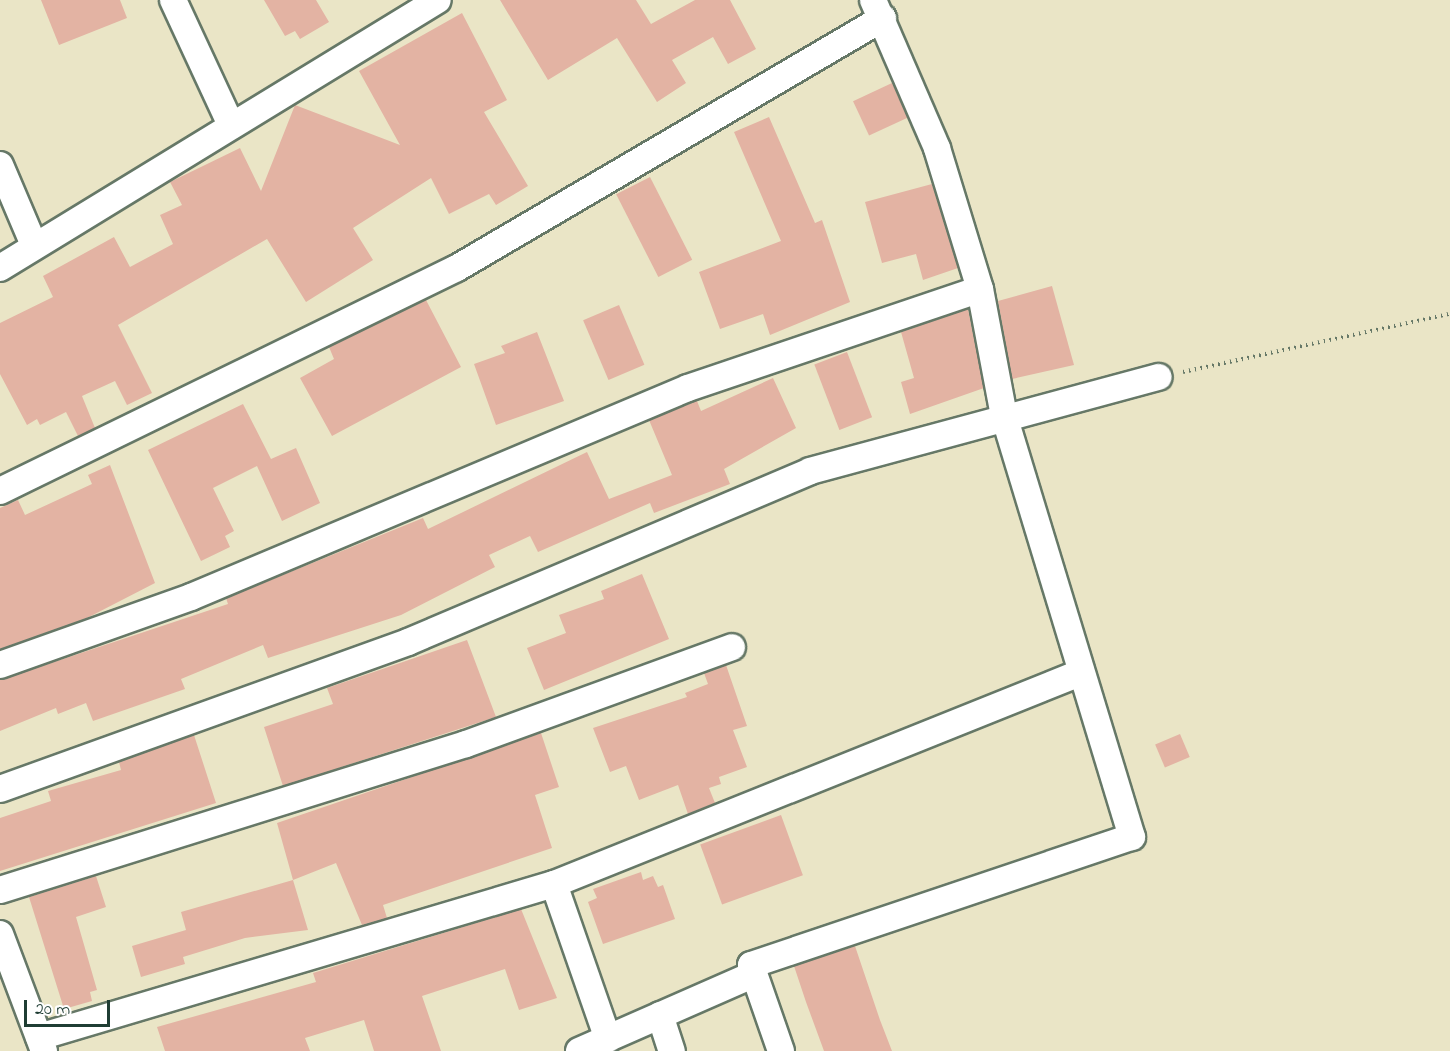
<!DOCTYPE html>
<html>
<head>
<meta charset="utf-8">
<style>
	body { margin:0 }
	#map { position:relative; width:1450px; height:1051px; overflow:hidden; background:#eae5c6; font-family:"Indie Flower",sans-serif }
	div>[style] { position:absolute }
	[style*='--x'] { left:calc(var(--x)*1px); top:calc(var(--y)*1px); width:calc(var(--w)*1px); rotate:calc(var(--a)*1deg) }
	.building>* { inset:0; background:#e3b3a3; transform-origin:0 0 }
	.path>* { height:4px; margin-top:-2px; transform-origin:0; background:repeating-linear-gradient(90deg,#667867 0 1.5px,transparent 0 6px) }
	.roads { filter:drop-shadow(2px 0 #667867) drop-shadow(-2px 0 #667867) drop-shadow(0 2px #667867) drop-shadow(0 -2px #667867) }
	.street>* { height:26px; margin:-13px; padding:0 13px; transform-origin:13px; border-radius:13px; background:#fff }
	span { translate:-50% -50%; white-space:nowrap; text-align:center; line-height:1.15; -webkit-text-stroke:4.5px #fff; paint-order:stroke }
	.scale { position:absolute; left:24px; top:1000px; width:86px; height:27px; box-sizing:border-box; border:3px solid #1f3d34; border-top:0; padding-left:8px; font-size:18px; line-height:21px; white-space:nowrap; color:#1f3d34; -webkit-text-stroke:4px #fff; paint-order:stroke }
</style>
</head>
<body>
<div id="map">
	<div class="building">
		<i style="clip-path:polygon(41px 0,120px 0,127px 18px,59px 45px)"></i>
		<i style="clip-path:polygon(264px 0,316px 0,329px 22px,300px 39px,295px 31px,285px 36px)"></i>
		<i style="clip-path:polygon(500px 0,636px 0,651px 24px,695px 0,730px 0,756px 49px,728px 64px,713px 37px,672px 60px,686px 83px,657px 102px,617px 38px,548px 80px)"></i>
		<i style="clip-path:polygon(462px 13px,507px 100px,484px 112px,528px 186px,496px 205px,489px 194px,449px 214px,431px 178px,353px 228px,373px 260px,306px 302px,267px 239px,118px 325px,152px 393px,127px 405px,115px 381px,82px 396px,95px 428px,78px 436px,66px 412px,40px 425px,37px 419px,27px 425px,0 374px,0 323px,53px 297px,43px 276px,114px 237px,130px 267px,173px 244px,160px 215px,182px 205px,170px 182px,240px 148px,261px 191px,295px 105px,400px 145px,359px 71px)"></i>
		<i style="left:892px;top:83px;width:38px;height:43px;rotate:65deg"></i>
		<i style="clip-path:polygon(769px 117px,815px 223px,822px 220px,850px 302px,770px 335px,763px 314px,720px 329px,699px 272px,781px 241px,734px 132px)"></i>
		<i style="left:650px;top:177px;width:93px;height:38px;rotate:63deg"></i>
		<i style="clip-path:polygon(932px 184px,958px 268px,923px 280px,916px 254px,882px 263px,865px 202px)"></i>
		<i style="clip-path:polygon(1052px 286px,1074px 365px,1012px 379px,998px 301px)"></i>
		<i style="clip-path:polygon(426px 300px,461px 367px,332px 436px,300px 378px,334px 359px,329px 347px)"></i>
		<i style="left:619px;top:305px;width:65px;height:39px;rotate:67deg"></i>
		<i style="clip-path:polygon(968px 309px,984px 388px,910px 414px,901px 382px,914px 378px,901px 332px)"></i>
		<i style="clip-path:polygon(537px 332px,564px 401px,496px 425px,474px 364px,505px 353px,501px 346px)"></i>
		<i style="left:847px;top:352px;width:70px;height:35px;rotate:69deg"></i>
		<i style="clip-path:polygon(773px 378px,796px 428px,724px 469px,730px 484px,654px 513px,650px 503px,538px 552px,530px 536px,489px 555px,495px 567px,401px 615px,268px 658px,263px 645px,181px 679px,185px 689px,93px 721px,86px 703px,58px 714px,56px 708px,0 731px,0 680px,228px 604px,226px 598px,423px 518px,428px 529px,587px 452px,609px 499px,672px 475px,649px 420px,697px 401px,701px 411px)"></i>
		<i style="clip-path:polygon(243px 404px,271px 459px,296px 448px,320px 503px,282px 521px,257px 466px,213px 488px,234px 531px,225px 536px,230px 547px,201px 561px,148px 450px)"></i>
		<i style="clip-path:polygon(110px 465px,155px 583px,87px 618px,0 649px,0 508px,18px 500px,25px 515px,92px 484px,88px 475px)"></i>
		<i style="clip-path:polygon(642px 574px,669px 639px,544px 690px,527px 648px,566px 633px,559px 615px,604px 599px,601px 591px)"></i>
		<i style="clip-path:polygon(467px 640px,496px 717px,283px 786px,264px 727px,333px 704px,327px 688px)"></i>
		<i style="clip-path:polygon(726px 665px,747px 726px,733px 730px,747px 767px,719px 777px,721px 784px,709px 788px,715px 803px,688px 814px,678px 785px,639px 800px,626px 766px,610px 772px,593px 728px,687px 697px,685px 693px,708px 684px,704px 673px)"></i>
		<i style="clip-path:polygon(541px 733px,559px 787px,535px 795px,552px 848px,383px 905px,387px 918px,362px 925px,336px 863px,293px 880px,277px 823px)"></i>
		<i style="left:1180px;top:734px;width:25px;height:27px;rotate:67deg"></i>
		<i style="clip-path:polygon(194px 735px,216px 803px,0 871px,0 818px,51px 801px,48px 791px,121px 770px,119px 762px)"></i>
		<i style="left:781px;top:815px;width:64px;height:86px;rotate:70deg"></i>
		<i style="clip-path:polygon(641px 872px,643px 880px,653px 876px,658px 887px,663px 885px,675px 919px,603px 944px,588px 902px,597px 898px,593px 889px)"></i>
		<i style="clip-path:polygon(96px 876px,106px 907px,76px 917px,97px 990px,90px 992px,92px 1001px,64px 1009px,29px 897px)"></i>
		<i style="clip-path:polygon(293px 880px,308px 930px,245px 938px,183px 957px,185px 964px,141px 977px,132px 946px,186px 930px,181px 912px)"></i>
		<i style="clip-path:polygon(521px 909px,557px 998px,519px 1010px,505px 969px,422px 996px,441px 1051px,374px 1051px,364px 1020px,305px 1038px,310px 1051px,165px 1051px,157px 1027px,316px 982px,313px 973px)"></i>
		<i style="clip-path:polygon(855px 946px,880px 1020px,892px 1051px,824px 1051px,806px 1002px,794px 966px)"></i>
	</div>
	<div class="path">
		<i style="--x:1183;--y:372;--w:273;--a:-12.3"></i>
	</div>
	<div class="roads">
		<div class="street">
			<i style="--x:173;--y:0;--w:138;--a:65.1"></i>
			<i style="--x:0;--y:165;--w:87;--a:67"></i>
			<i style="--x:0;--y:268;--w:513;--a:-31.46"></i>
			<i style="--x:0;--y:491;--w:509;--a:-26.01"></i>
			<i style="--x:457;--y:268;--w:494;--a:-30.4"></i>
			<i style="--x:0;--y:665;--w:203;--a:-19.6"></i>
			<i style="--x:191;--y:597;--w:539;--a:-22.81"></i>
			<i style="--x:688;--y:388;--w:308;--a:-18.7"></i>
			<i style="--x:0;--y:789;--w:434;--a:-19.8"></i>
			<i style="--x:408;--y:642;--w:437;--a:-23"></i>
			<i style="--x:810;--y:471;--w:361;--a:-15.1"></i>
			<i style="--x:554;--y:884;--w:164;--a:70.8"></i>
			<i style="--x:0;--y:890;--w:488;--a:-17.4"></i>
			<i style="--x:466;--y:744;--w:283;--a:-20"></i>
			<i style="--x:0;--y:934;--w:125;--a:69.4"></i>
			<i style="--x:660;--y:1015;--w:38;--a:72"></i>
			<i style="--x:39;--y:1037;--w:537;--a:-16.55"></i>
			<i style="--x:554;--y:884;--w:567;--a:-21.86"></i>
			<i style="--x:579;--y:1051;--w:191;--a:-23.7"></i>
			<i style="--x:781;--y:1051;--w:91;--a:-109.2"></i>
			<i style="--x:751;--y:965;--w:402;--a:-18.6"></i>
			<i style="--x:1132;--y:837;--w:440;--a:-106.9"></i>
			<i style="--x:1004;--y:416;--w:129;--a:-100.7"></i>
			<i style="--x:980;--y:289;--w:147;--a:-107"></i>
			<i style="--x:937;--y:148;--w:161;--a:-113.4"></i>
		</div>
	</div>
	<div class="scale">20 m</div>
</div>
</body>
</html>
